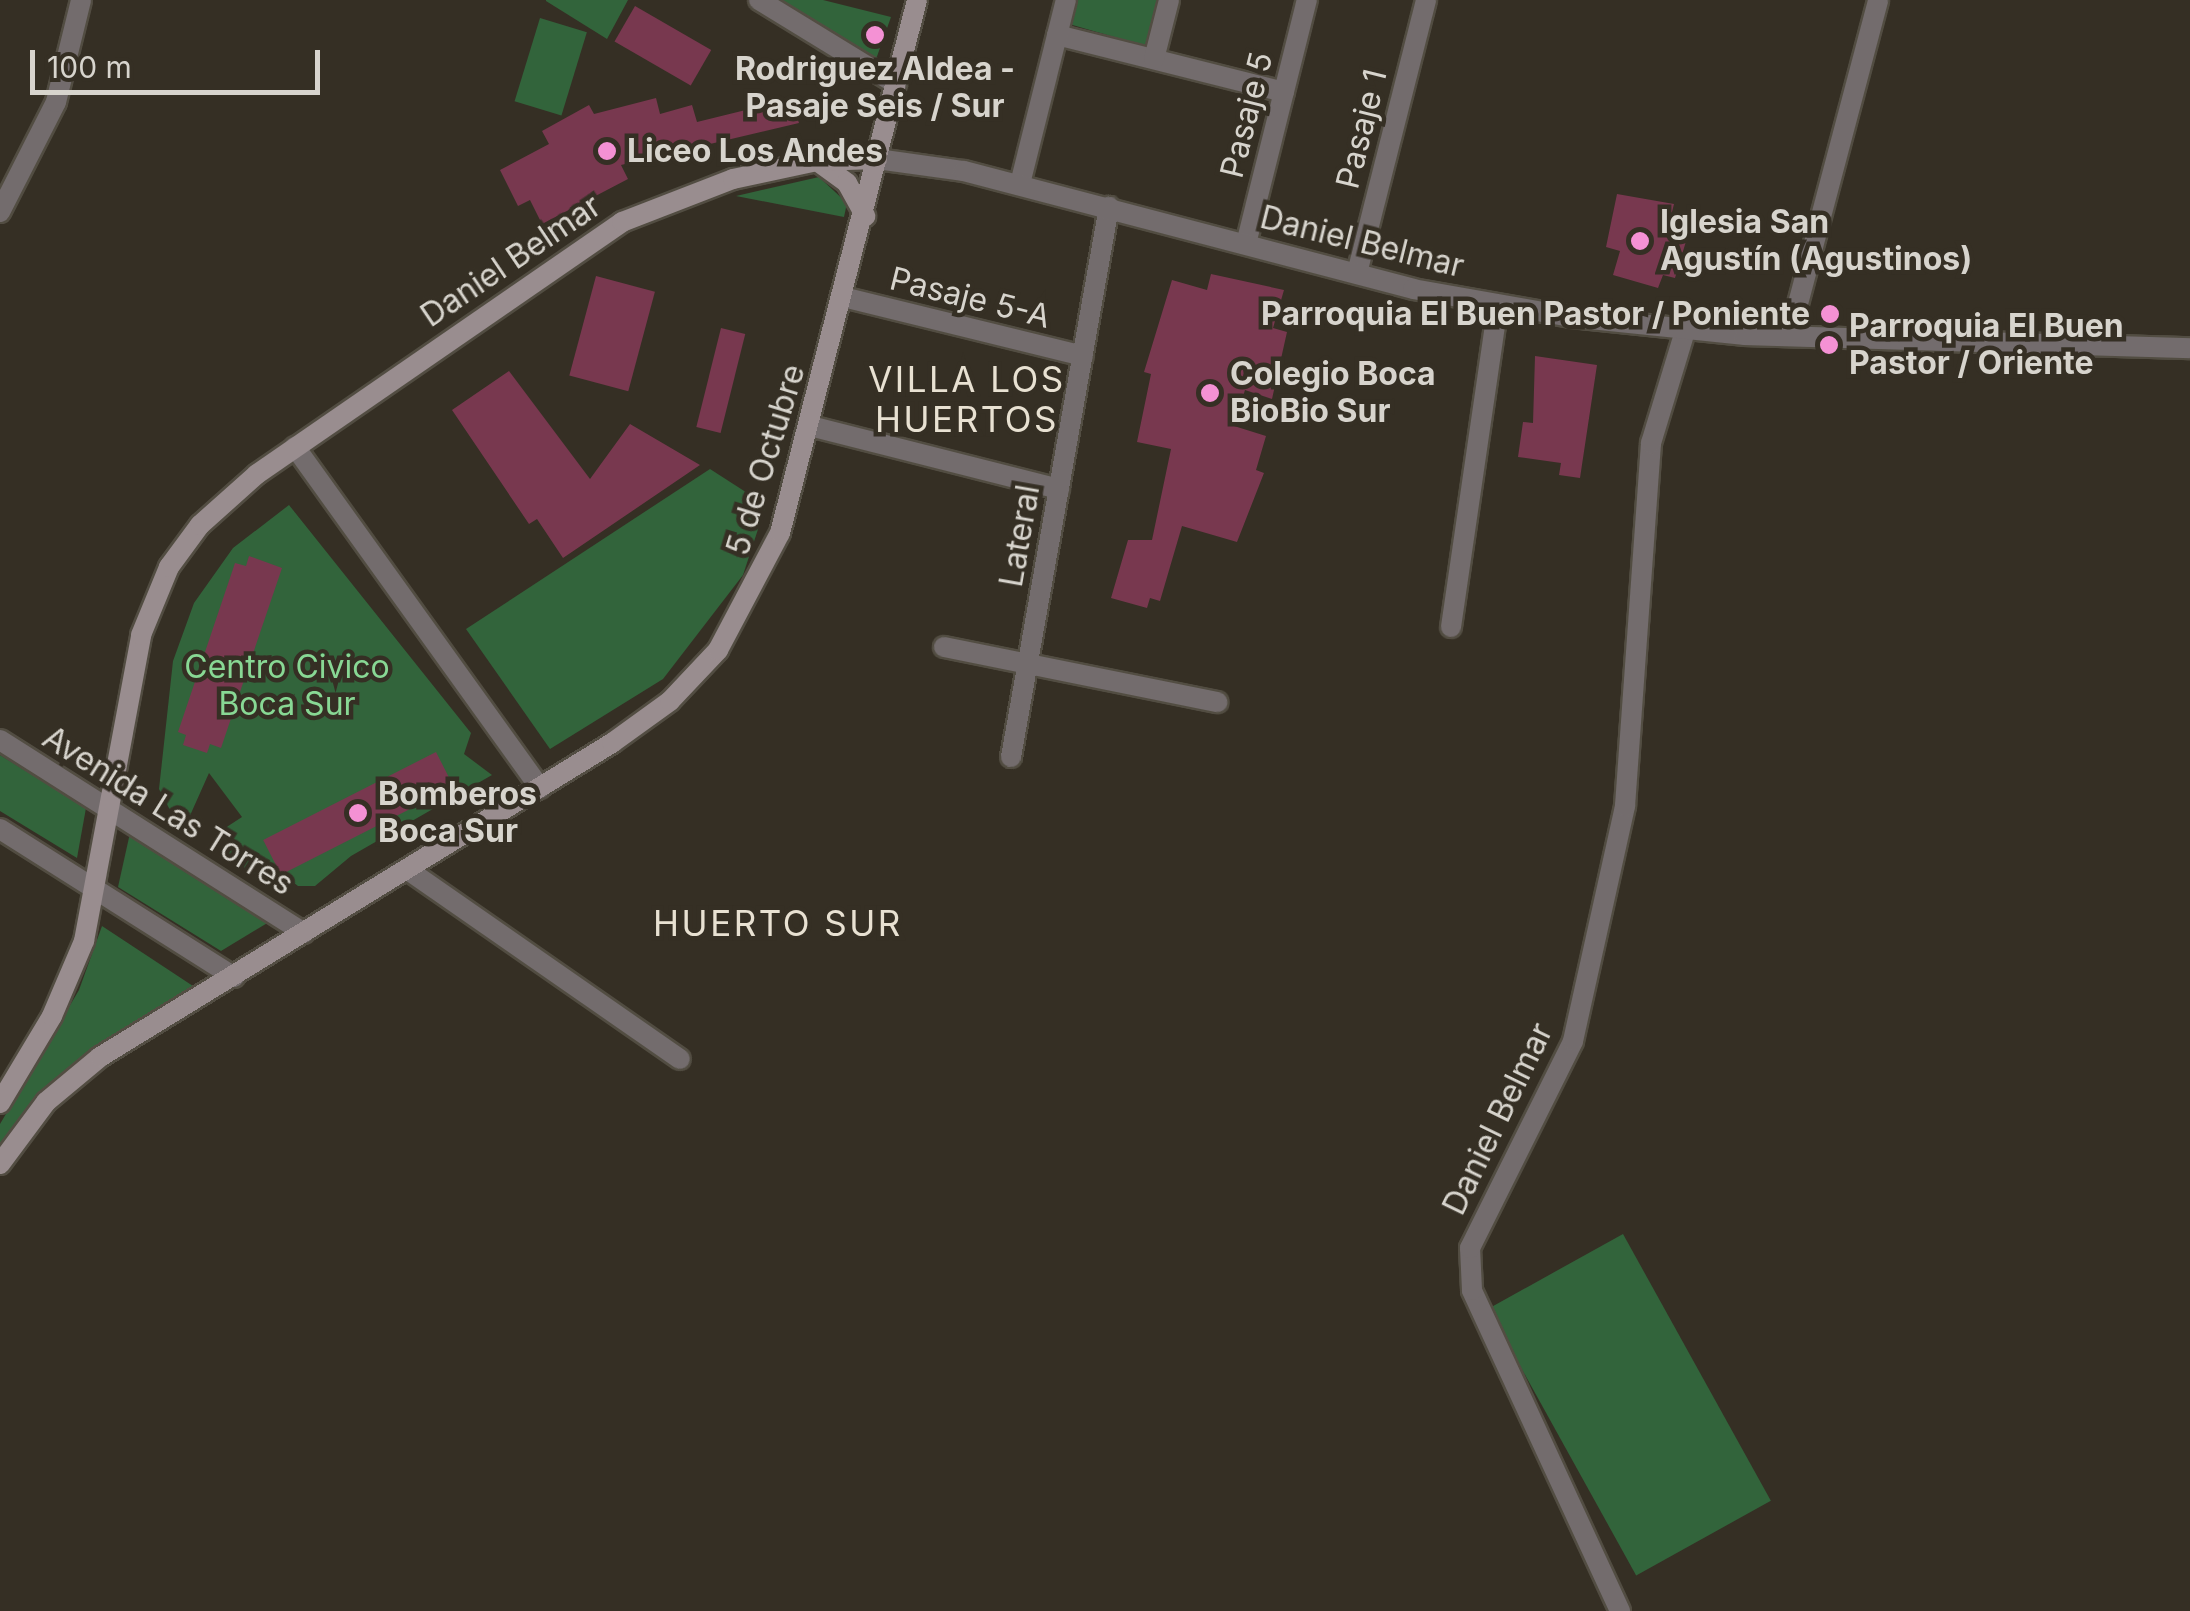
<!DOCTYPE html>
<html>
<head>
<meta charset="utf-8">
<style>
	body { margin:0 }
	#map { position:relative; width:2190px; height:1611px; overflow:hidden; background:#352f24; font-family:Inter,sans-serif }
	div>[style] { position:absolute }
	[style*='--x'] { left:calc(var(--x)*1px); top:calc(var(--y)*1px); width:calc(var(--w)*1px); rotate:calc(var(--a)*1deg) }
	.green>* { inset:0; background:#32643b; transform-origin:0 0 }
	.building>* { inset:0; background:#78384f; transform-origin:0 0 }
	.roads { filter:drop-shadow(2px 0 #524d42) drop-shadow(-2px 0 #524d42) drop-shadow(0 2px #524d42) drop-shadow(0 -2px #524d42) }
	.minor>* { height:20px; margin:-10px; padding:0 10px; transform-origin:10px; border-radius:10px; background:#736c6d }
	.tertiary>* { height:20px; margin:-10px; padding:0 10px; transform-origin:10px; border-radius:10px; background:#736c6d }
	.secondary>* { height:20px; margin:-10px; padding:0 10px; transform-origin:10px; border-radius:10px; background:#998d8f }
	.dots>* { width:28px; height:28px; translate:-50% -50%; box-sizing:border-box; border:5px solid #352f24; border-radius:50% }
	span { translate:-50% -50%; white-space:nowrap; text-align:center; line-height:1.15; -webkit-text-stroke:9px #352f24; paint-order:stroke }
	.poi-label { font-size:32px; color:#d7d4cd; font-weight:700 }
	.left { translate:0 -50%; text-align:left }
	.right { translate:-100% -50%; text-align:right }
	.street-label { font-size:32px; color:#d7d4cd }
	.park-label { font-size:32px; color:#88d894 }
	.neighbourhood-label { font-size:35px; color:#e8e1d2; letter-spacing:2.5px }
	.scale { position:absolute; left:30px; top:50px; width:290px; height:45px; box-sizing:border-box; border:5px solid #d7d4cd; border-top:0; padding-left:12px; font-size:30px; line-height:35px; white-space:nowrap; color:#d7d4cd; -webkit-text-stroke:8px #352f24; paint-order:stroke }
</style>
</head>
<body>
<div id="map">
	<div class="green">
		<i style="clip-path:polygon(628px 0,607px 39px,546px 1px,546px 0)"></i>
		<i style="clip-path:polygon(778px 0,823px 0,891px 17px,875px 62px)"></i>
		<i style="clip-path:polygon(1076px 0,1162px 0,1149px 47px,1069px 24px)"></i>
		<i style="left:540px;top:18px;width:49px;height:87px;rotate:17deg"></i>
		<i style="clip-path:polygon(819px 177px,847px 203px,844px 217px,736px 196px)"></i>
		<i style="clip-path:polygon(710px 469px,766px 505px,743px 575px,663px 679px,550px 749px,466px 629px)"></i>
		<i style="clip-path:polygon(289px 505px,471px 733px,464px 754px,492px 775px,351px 856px,315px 886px,298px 886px,275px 868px,260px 877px,223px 855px,233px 849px,219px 832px,242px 817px,209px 773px,188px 820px,170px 810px,159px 789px,173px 661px,194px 603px,233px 548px)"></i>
		<i style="clip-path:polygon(0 755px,86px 808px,77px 858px,0 811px)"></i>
		<i style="clip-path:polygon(130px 833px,269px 922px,221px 951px,118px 887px)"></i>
		<i style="clip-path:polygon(102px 926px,193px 986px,71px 1068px,0 1149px,0 1124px,79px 990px)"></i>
		<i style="left:1623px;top:1234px;width:305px;height:154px;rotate:61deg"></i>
	</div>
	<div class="building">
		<i style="left:635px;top:6px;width:88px;height:41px;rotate:30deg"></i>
		<i style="clip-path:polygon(656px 98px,660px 114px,692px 105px,697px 122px,791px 99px,799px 123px,621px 165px,628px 179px,542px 224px,530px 200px,518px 206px,500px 170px,549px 144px,542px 131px,589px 105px,594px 114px)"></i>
		<i style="clip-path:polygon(1617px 194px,1674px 204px,1672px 212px,1693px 218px,1675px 278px,1663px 275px,1658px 288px,1613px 275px,1620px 251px,1606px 247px)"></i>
		<i style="clip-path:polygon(1211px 274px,1284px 290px,1273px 328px,1287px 332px,1272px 399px,1245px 390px,1234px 426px,1266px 436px,1256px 470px,1264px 473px,1237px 542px,1182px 526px,1160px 601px,1150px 598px,1147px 608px,1111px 598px,1128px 540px,1152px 540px,1171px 449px,1137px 442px,1151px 374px,1144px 372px,1172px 280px,1207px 290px)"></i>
		<i style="left:596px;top:276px;width:61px;height:103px;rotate:15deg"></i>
		<i style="left:721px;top:328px;width:25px;height:102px;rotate:14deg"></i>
		<i style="clip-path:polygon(1535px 356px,1597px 365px,1580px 478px,1559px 475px,1561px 463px,1518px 457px,1523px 422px,1533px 423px)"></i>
		<i style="clip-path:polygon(509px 371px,590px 479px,630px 424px,700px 465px,563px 558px,537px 519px,529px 524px,452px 410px)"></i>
		<i style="clip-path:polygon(249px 556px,282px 568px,221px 748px,210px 744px,207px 753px,183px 745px,186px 735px,178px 732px,235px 563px,246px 566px)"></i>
		<i style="left:436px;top:752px;width:39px;height:194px;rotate:63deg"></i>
	</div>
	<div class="roads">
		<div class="minor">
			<i style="--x:759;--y:0;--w:161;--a:31.5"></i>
			<i style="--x:1057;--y:35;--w:234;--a:14.1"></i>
			<i style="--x:1154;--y:59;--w:61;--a:-75.7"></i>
			<i style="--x:1020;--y:184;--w:190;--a:-76"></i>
			<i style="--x:1246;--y:244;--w:252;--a:-76"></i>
			<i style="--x:1357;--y:273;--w:282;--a:-75.8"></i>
			<i style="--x:843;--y:297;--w:247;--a:13.8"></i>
			<i style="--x:1790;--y:334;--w:345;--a:-75.2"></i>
			<i style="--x:810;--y:426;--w:257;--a:14.2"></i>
			<i style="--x:295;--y:447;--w:420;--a:54.3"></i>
			<i style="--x:1451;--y:627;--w:324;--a:-81.7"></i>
			<i style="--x:944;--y:647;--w:279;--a:11.4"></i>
			<i style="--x:1011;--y:757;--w:559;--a:-79.9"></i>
			<i style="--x:408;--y:870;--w:331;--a:34.8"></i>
			<i style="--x:1620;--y:1611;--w:353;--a:-114.8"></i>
			<i style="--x:1472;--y:1290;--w:42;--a:-92.7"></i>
			<i style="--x:1470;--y:1248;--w:231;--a:-63.5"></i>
			<i style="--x:1573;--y:1041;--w:241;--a:-77.5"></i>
			<i style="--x:1625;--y:806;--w:364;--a:-85.9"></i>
			<i style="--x:1651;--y:443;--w:117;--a:-73.1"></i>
		</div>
		<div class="tertiary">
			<i style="--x:877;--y:159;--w:88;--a:7.9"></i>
			<i style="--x:964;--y:171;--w:464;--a:14.7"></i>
			<i style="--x:1413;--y:289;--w:160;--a:10"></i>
			<i style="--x:1571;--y:317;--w:175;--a:5.9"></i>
			<i style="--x:1745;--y:335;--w:445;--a:1.7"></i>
			<i style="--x:0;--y:212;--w:123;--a:-63"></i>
			<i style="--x:56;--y:102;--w:105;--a:-76.2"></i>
			<i style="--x:0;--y:740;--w:360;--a:32.4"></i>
			<i style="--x:0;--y:829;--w:277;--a:32.3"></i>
		</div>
		<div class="secondary">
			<i style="--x:817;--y:161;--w:37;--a:36"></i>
			<i style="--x:847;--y:183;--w:38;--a:61"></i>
			<i style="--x:0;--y:1103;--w:101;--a:-59.1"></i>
			<i style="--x:52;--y:1016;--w:82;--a:-66.9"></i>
			<i style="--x:84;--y:941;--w:311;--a:-79.4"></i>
			<i style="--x:141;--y:635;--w:74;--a:-67.6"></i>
			<i style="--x:169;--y:567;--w:52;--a:-53.6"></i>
			<i style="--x:200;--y:525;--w:76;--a:-41.8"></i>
			<i style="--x:257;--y:474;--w:444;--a:-34.6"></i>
			<i style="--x:622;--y:222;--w:119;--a:-21.2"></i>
			<i style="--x:733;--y:179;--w:86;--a:-12.1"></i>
			<i style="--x:817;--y:161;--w:60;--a:-1.9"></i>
			<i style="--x:0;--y:1164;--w:77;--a:-53.4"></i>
			<i style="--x:46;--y:1102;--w:70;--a:-39.8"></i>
			<i style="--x:100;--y:1057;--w:601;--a:-31.52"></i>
			<i style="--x:612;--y:743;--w:72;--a:-35.9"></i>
			<i style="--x:670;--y:701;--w:70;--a:-46.7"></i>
			<i style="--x:718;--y:650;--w:132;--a:-62.1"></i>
			<i style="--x:780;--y:533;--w:550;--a:-75.58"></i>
		</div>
	</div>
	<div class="dots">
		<i style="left:875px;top:35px;background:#f491d4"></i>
		<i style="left:607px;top:151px;background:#f491d4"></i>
		<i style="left:1640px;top:241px;background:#f491d4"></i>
		<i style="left:1830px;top:314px;background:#f491d4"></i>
		<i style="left:1829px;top:345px;background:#f491d4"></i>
		<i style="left:1210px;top:393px;background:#f491d4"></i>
		<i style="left:358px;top:813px;background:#f491d4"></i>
	</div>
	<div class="poi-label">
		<span style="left:875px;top:88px">Rodriguez Aldea -<br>Pasaje Seis / Sur</span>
		<span class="left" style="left:627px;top:151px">Liceo Los Andes</span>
		<span class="left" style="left:1660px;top:241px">Iglesia San<br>Agustín (Agustinos)</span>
		<span class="right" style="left:1810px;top:314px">Parroquia El Buen Pastor / Poniente</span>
		<span class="left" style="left:1849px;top:345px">Parroquia El Buen<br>Pastor / Oriente</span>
		<span class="left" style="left:1230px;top:393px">Colegio Boca<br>BioBio Sur</span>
		<span class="left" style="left:378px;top:813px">Bomberos<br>Boca Sur</span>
	</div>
	<div class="street-label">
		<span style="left:1247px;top:115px;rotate:-76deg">Pasaje 5</span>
		<span style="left:1362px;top:129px;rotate:-76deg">Pasaje 1</span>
		<span style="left:1362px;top:242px;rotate:14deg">Daniel Belmar</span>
		<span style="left:511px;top:261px;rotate:-34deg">Daniel Belmar</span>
		<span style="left:970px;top:298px;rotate:14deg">Pasaje 5-A</span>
		<span style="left:766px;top:460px;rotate:-73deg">5 de Octubre</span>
		<span style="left:1020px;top:536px;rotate:-80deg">Lateral</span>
		<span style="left:168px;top:811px;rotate:32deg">Avenida Las Torres</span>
		<span style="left:1498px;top:1119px;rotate:-64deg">Daniel Belmar</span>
	</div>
	<div class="park-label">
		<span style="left:287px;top:686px">Centro Civico<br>Boca Sur</span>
	</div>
	<div class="neighbourhood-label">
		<span style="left:967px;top:399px">VILLA LOS<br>HUERTOS</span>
		<span style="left:778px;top:923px">HUERTO SUR</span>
	</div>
	<div class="scale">100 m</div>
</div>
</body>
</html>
